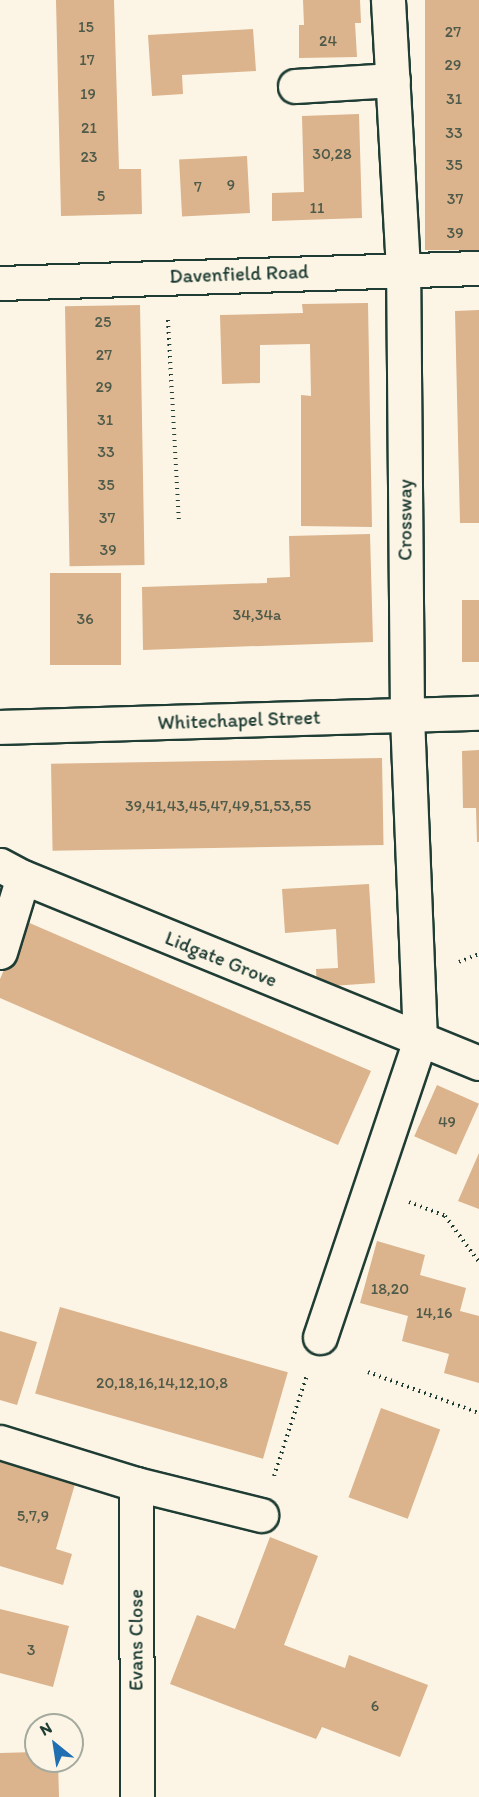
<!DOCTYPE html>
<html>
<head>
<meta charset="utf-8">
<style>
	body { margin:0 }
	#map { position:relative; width:479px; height:1797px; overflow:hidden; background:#fcf5e5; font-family:Itim,sans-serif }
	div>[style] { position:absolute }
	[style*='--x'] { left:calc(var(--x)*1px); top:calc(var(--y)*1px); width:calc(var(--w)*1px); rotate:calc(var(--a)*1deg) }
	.building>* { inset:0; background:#dbb38c; transform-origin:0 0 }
	.path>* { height:4px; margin-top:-2px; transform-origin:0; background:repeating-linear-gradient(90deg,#1f3d34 0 1.5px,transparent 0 6px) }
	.roads { filter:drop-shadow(2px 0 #1f3d34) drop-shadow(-2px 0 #1f3d34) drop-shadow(0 2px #1f3d34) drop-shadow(0 -2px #1f3d34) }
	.minor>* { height:33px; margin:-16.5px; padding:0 16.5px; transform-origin:16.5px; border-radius:16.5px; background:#fcf5e5 }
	span { translate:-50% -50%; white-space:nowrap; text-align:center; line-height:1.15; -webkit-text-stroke:4.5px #fcf5e5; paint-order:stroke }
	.number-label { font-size:16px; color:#4e5a4a }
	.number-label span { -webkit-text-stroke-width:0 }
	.street-label { font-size:20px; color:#1f3d34 }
	.north { position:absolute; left:24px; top:1713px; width:60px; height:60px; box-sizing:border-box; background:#fcf5e5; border:2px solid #a4ab9e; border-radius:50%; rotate:330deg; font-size:16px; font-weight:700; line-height:24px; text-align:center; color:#1f3d34 }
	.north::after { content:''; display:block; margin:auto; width:21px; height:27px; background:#1f6fb2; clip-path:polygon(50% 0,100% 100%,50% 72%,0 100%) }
</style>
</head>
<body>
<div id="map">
	<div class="building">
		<i style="clip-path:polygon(56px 0,114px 0,119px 169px,141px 169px,142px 214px,61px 216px)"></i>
		<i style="clip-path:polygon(303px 0,360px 0,361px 23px,355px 23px,357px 57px,299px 58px,299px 25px,304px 25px)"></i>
		<i style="left:425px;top:0;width:54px;height:250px"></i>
		<i style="clip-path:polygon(253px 29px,256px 71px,182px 75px,183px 94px,152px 96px,148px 35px)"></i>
		<i style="clip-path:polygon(359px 114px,362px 218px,272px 221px,272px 193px,304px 192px,302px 116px)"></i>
		<i style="left:247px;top:156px;width:57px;height:68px;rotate:87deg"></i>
		<i style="clip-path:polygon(368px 303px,372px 527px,301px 526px,301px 395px,311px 396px,310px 344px,260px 345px,260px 383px,222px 384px,220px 315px,303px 313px,302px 304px)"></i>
		<i style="left:140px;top:305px;width:260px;height:75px;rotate:89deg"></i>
		<i style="clip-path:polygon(479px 310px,479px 523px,460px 523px,455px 311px)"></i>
		<i style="clip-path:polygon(370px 534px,373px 642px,143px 650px,142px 587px,267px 583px,267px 578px,290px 577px,289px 536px)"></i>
		<i style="left:50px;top:573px;width:71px;height:92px"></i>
		<i style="left:462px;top:600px;width:17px;height:62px"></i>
		<i style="clip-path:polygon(479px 750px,479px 842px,477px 842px,476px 808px,463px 808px,462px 751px)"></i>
		<i style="left:382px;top:758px;width:87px;height:331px;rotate:89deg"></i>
		<i style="clip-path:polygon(369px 884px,375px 983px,317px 987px,316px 969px,338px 968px,336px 929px,285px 933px,282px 889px)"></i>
		<i style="clip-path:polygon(25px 921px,371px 1071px,338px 1145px,0 998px,0 979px)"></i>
		<i style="left:437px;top:1085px;width:46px;height:56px;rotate:24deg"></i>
		<i style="clip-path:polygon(479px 1153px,479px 1209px,458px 1201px)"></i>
		<i style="clip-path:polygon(377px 1241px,425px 1255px,420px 1275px,466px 1288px,460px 1311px,479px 1316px,479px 1383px,444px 1373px,449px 1354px,402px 1341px,408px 1316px,360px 1303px)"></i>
		<i style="left:60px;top:1307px;width:237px;height:90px;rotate:16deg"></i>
		<i style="clip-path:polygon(0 1331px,37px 1342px,17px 1405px,0 1400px)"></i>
		<i style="left:381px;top:1408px;width:63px;height:95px;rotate:20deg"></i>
		<i style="clip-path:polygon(0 1462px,75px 1484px,56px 1549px,72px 1554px,63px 1585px,0 1566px)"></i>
		<i style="clip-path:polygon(270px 1537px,318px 1556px,284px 1645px,345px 1668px,349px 1655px,428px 1685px,400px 1757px,322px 1727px,316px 1739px,170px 1684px,197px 1615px,235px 1629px)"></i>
		<i style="clip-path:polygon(0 1609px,69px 1626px,53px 1687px,0 1673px)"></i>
		<i style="clip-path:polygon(36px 1752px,36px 1761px,58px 1761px,59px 1797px,0 1797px,0 1753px)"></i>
	</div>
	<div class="path">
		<i style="--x:168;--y:320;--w:202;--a:86.9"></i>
		<i style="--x:459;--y:962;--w:22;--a:-22"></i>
		<i style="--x:409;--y:1202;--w:39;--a:21"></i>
		<i style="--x:445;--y:1216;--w:57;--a:53.5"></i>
		<i style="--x:368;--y:1372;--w:118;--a:20.3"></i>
		<i style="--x:274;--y:1476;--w:106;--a:-71.9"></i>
	</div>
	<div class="roads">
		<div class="minor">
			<i style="--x:295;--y:86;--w:98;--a:-3.5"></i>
			<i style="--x:0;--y:283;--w:479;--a:-1.8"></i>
			<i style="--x:0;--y:727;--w:479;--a:-1.7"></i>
			<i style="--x:0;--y:865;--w:26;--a:28"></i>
			<i style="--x:23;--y:877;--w:492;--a:22.2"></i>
			<i style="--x:0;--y:952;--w:78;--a:-73"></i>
			<i style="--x:320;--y:1337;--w:313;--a:-71.4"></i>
			<i style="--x:420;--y:1040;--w:325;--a:-92.3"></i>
			<i style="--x:407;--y:715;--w:446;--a:-90.5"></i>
			<i style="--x:403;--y:269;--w:269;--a:-93.2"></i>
			<i style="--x:0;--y:1442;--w:142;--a:17.2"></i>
			<i style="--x:137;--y:1797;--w:313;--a:-90.2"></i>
			<i style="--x:136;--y:1484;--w:129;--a:13.9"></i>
		</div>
	</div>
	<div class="number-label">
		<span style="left:86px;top:27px">15</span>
		<span style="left:453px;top:32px">27</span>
		<span style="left:328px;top:41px">24</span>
		<span style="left:87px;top:60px">17</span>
		<span style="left:453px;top:65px">29</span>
		<span style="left:88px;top:94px">19</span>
		<span style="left:454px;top:99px">31</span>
		<span style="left:89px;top:128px">21</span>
		<span style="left:454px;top:133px">33</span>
		<span style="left:332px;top:154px">30,28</span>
		<span style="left:89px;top:157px">23</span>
		<span style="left:454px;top:165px">35</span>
		<span style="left:231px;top:185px">9</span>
		<span style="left:198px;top:187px">7</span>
		<span style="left:101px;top:196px">5</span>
		<span style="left:455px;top:199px">37</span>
		<span style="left:317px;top:208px">11</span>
		<span style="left:455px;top:233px">39</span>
		<span style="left:103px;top:322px">25</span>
		<span style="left:104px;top:355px">27</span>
		<span style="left:104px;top:387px">29</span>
		<span style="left:105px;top:420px">31</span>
		<span style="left:106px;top:452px">33</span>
		<span style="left:106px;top:485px">35</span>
		<span style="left:107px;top:518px">37</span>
		<span style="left:108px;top:550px">39</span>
		<span style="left:257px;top:615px">34,34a</span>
		<span style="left:85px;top:619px">36</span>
		<span style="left:218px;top:806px">39,41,43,45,47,49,51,53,55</span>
		<span style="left:447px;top:1122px">49</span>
		<span style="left:390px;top:1289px">18,20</span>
		<span style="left:434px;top:1313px">14,16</span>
		<span style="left:162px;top:1383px">20,18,16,14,12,10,8</span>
		<span style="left:33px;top:1516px">5,7,9</span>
		<span style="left:31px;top:1650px">3</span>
		<span style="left:375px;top:1706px">6</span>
	</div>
	<div class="street-label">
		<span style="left:239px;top:274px;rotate:-2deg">Davenfield Road</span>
		<span style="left:405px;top:520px;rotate:-90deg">Crossway</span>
		<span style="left:239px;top:720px;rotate:-2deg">Whitechapel Street</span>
		<span style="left:221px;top:959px;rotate:22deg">Lidgate Grove</span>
		<span style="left:136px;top:1640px;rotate:-90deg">Evans Close</span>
	</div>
	<div class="north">N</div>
</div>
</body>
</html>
